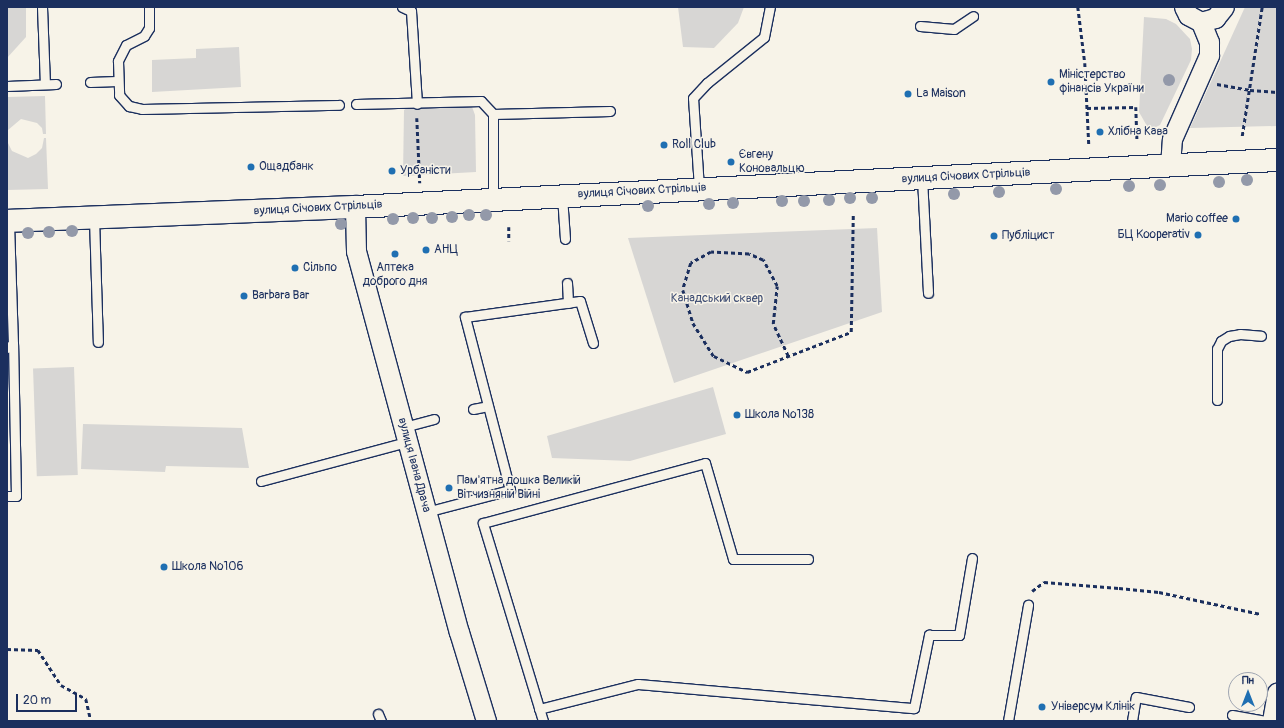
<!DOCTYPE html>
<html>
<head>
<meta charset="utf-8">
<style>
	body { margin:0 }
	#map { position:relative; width:1284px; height:728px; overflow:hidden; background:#f7f3e8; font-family:Pangolin,sans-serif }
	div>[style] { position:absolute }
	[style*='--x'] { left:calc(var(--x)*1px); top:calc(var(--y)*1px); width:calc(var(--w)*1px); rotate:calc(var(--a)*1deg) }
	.green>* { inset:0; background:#d7d6d4; transform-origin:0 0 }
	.path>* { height:2.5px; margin-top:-1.25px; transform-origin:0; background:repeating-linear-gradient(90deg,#1b2f5e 0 4px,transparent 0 7px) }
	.roads { filter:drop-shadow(1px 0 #1b2f5e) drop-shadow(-1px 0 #1b2f5e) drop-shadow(0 1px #1b2f5e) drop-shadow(0 -1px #1b2f5e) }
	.lane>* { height:9px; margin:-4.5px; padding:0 4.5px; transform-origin:4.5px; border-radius:4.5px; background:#f7f3e8 }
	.street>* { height:19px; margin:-9.5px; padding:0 9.5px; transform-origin:9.5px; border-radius:9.5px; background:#f7f3e8 }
	.secondary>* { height:22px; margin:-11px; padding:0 11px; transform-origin:11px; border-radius:11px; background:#f7f3e8 }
	.trees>* { width:12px; height:12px; margin:-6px; border-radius:50%; background:#9399a9 }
	.dots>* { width:11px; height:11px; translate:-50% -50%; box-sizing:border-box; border:2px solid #f7f3e8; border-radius:50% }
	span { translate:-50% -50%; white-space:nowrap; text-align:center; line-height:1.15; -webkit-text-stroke:3px #f7f3e8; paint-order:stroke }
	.poi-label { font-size:12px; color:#1b2f5e }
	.left { translate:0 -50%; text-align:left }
	.right { translate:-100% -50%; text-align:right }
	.street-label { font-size:12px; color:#1b2f5e }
	.park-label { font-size:12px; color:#415076 }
	.frame { position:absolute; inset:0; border:8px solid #1b2f5e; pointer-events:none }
	.north { position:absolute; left:1228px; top:672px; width:40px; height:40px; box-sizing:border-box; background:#f7f3e8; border:1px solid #9fa5b1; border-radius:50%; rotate:0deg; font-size:11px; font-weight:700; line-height:16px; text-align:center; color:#1b2f5e }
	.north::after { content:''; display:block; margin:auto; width:14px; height:18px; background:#1f6fb2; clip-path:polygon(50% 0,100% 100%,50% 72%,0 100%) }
	.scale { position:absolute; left:16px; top:694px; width:61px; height:18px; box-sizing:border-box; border:2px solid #1b2f5e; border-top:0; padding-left:5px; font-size:12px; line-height:14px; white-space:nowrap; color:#1b2f5e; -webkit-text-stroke:3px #f7f3e8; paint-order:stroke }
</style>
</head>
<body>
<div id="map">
	<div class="green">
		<i style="clip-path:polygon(7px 7px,26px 7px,26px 37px,7px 58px)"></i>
		<i style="clip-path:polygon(678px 7px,744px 7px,738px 23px,714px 48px,683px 47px)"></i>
		<i style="clip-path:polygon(1245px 7px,1277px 7px,1277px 126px,1190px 128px)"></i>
		<i style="clip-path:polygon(1144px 17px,1166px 19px,1176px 24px,1190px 39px,1192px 49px,1191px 60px,1160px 125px,1154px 128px,1147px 126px,1139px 112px)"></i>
		<i style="clip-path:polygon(239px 47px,241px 87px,152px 92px,152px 60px,196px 58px,196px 49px)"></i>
		<i style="clip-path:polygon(45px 96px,46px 134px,43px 134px,42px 128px,37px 123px,21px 119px,8px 130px,7px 136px,7px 97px)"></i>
		<i style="clip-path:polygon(471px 104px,475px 115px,476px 172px,403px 176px,404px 110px,410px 106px)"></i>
		<i style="clip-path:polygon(44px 138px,46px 138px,48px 189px,7px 190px,7px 141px,12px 151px,28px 158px,36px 154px,42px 148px)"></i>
		<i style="clip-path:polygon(877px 228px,882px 312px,674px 383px,628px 238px)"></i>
		<i style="left:74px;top:367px;width:108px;height:41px;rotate:88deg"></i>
		<i style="clip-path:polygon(713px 387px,726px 434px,630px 461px,552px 458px,547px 436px)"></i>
		<i style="clip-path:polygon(83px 424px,242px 428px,249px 468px,166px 466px,165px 472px,81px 469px)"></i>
	</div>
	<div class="path">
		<i style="--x:1078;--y:7;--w:56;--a:82.9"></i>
		<i style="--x:1085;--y:63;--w:81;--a:87.2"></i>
		<i style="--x:1217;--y:84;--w:34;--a:10"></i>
		<i style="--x:1250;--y:90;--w:27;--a:4"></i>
		<i style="--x:1087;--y:108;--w:49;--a:-1.2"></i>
		<i style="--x:1136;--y:107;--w:34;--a:88"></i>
		<i style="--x:417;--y:118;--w:65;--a:87.4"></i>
		<i style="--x:1242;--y:136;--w:131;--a:-81.2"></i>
		<i style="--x:509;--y:227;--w:14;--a:90"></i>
		<i style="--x:788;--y:356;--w:35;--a:-115"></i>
		<i style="--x:773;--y:324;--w:38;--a:-84"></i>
		<i style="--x:777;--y:286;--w:30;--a:-118"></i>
		<i style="--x:763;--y:260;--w:15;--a:-157"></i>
		<i style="--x:749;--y:254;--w:38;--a:-177"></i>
		<i style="--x:711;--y:252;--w:23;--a:151"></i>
		<i style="--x:691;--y:263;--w:28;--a:107"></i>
		<i style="--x:683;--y:290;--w:34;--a:73"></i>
		<i style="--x:693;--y:323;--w:39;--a:58"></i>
		<i style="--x:714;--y:356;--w:37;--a:26"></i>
		<i style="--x:747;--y:372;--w:111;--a:-21"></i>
		<i style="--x:851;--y:332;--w:119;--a:-89"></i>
		<i style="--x:1032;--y:591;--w:15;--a:-37"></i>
		<i style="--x:1044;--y:582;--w:75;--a:4.6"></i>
		<i style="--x:1119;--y:588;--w:40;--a:5.7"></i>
		<i style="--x:1159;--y:592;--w:104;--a:12.2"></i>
		<i style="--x:7;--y:649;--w:31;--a:2"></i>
		<i style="--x:38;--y:650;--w:42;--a:56.7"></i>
		<i style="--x:61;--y:685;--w:29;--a:29"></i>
		<i style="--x:86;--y:699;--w:23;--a:77"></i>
	</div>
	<div class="roads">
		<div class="lane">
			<i style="--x:42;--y:7;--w:77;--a:87.8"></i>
			<i style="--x:149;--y:7;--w:21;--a:90"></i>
			<i style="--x:149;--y:28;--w:9;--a:122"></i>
			<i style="--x:144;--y:36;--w:20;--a:153"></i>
			<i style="--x:126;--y:45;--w:18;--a:117"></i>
			<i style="--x:118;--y:61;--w:34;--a:88"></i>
			<i style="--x:119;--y:95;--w:15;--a:48"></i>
			<i style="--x:129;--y:106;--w:13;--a:13"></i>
			<i style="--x:142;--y:109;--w:197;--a:-1.2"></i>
			<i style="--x:402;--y:7;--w:10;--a:24"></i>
			<i style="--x:411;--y:11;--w:93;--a:86.3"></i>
			<i style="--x:920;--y:26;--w:34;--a:5"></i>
			<i style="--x:954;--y:29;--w:23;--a:-34"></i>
			<i style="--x:90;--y:82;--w:27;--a:-2"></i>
			<i style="--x:7;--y:86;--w:49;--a:-2.3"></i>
			<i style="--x:356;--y:104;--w:125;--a:-1.4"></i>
			<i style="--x:481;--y:101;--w:18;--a:47"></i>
			<i style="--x:493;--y:114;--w:86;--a:90"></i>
			<i style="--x:493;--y:114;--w:117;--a:-1.5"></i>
			<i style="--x:922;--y:178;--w:115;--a:87"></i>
			<i style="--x:699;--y:188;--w:90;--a:-93.8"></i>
			<i style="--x:693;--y:98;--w:21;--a:-47"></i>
			<i style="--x:707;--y:83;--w:73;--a:-38.9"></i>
			<i style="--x:764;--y:37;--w:31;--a:-79"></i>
			<i style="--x:562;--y:196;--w:43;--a:86"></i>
			<i style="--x:94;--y:218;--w:124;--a:88.2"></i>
			<i style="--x:567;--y:283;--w:20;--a:87"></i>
			<i style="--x:7;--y:348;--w:7;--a:-34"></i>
			<i style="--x:13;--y:344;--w:123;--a:-91.9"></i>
			<i style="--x:1217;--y:400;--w:51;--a:-90"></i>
			<i style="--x:1217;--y:349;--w:9;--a:-63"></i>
			<i style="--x:1221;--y:341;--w:9;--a:-32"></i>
			<i style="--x:1229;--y:336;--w:11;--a:-10"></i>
			<i style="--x:1240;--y:334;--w:21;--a:5"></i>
			<i style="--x:473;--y:409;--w:15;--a:-11"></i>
			<i style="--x:404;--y:427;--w:31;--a:-15"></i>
			<i style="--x:261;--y:481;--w:151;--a:-15"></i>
			<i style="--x:7;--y:496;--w:9;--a:0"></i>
			<i style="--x:16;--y:496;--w:152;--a:-91.1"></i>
			<i style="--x:426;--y:512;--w:87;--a:-14.7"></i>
			<i style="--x:510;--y:490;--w:179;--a:-104.6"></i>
			<i style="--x:465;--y:317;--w:116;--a:-7.9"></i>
			<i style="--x:580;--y:301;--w:44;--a:72.8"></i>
			<i style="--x:539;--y:709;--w:102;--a:-14.2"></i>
			<i style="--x:638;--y:684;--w:277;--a:5"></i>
			<i style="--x:914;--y:708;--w:75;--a:-78.4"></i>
			<i style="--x:929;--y:635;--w:30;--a:0"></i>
			<i style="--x:959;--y:635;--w:78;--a:-80.4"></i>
			<i style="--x:378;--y:714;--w:8;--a:67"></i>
			<i style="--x:1232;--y:715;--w:34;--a:10"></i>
			<i style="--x:543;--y:721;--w:207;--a:-106.9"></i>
			<i style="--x:483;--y:523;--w:230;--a:-15.1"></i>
			<i style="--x:705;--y:463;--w:100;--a:73.7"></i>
			<i style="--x:733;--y:559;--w:75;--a:0"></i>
			<i style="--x:1008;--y:721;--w:118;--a:-80.2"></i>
			<i style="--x:1132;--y:721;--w:24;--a:-81"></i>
			<i style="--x:1136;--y:697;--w:54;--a:10.7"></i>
		</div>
		<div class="street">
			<i style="--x:1184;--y:7;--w:9;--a:63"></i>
			<i style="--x:1188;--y:15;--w:15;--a:28"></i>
			<i style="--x:1201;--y:22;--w:15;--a:-16"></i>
			<i style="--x:1215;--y:18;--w:14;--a:-51"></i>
			<i style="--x:1170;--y:166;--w:27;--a:-86"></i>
			<i style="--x:1172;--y:139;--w:92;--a:-66.2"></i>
			<i style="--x:1209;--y:55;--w:13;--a:-90"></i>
			<i style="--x:1209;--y:42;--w:22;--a:-112"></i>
			<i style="--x:355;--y:207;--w:44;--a:88.7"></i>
			<i style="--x:356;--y:251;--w:395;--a:74.9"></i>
			<i style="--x:459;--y:632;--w:93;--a:73.1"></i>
			<i style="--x:1272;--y:721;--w:29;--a:-80"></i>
		</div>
		<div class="secondary">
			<i style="--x:7;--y:221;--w:348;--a:-2.3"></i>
			<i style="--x:355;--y:207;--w:923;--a:-2.92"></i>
		</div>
	</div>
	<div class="trees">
		<i style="left:1169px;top:80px"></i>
		<i style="left:1247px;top:180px"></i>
		<i style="left:1219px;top:182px"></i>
		<i style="left:1160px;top:185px"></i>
		<i style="left:1129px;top:186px"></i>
		<i style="left:1056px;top:189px"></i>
		<i style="left:999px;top:192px"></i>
		<i style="left:954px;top:194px"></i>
		<i style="left:850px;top:198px"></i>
		<i style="left:872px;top:198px"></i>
		<i style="left:829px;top:200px"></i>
		<i style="left:782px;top:201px"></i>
		<i style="left:804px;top:201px"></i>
		<i style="left:733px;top:203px"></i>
		<i style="left:709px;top:204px"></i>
		<i style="left:648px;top:206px"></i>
		<i style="left:469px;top:215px"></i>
		<i style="left:486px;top:215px"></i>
		<i style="left:452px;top:217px"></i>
		<i style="left:413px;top:218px"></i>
		<i style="left:432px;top:218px"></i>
		<i style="left:393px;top:219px"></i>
		<i style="left:341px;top:224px"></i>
		<i style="left:72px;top:231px"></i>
		<i style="left:49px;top:232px"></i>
		<i style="left:28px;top:233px"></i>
	</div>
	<div class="dots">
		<i style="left:1051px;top:82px;background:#1f6fb2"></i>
		<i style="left:908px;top:94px;background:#1f6fb2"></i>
		<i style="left:1100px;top:132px;background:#1f6fb2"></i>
		<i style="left:664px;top:145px;background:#1f6fb2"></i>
		<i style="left:731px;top:162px;background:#1f6fb2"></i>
		<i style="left:251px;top:167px;background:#1f6fb2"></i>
		<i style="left:392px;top:171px;background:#1f6fb2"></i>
		<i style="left:1236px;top:219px;background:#1f6fb2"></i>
		<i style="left:1198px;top:235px;background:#1f6fb2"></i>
		<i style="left:994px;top:236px;background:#1f6fb2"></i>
		<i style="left:426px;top:250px;background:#1f6fb2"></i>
		<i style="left:395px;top:254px;background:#1f6fb2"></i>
		<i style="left:295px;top:268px;background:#1f6fb2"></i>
		<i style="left:244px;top:296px;background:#1f6fb2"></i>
		<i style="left:737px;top:415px;background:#1f6fb2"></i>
		<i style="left:449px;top:488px;background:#1f6fb2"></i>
		<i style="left:164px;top:567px;background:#1f6fb2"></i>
		<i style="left:1042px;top:707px;background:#1f6fb2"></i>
	</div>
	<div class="poi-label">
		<span class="left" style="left:1059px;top:82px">Міністерство<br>фінансів України</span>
		<span class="left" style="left:916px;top:94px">La Maison</span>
		<span class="left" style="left:1108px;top:132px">Хлібна Кава</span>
		<span class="left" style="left:672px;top:145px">Roll Club</span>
		<span class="left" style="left:739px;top:162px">Євгену<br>Коновальцю</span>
		<span class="left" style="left:259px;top:167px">Ощадбанк</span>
		<span class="left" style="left:400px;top:171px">Урбаністи</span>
		<span class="right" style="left:1228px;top:219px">Mario coffee</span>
		<span class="right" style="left:1190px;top:235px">БЦ Kooperativ</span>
		<span class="left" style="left:1002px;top:236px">Публіцист</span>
		<span class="left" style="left:434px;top:250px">АНЦ</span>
		<span class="left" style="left:303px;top:268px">Сільпо</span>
		<span style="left:395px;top:275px">Аптека<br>доброго дня</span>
		<span class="left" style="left:252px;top:296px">Barbara Bar</span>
		<span class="left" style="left:745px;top:415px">Школа №138</span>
		<span class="left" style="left:457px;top:488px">Пам'ятна дошка Великій<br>Вітчизняній Війні</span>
		<span class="left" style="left:172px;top:567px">Школа №106</span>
		<span class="left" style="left:1051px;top:707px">Універсум Клінік</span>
	</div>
	<div class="street-label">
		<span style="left:966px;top:176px;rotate:-3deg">вулиця Січових Стрільців</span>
		<span style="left:642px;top:191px;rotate:-3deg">вулиця Січових Стрільців</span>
		<span style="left:318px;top:208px;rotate:-3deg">вулиця Січових Стрільців</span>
		<span style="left:414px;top:465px;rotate:75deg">вулиця Івана Драча</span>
	</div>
	<div class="park-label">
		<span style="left:717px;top:299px">Канадський сквер</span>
	</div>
	<div class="frame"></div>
	<div class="north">Пн</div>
	<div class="scale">20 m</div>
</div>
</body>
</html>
